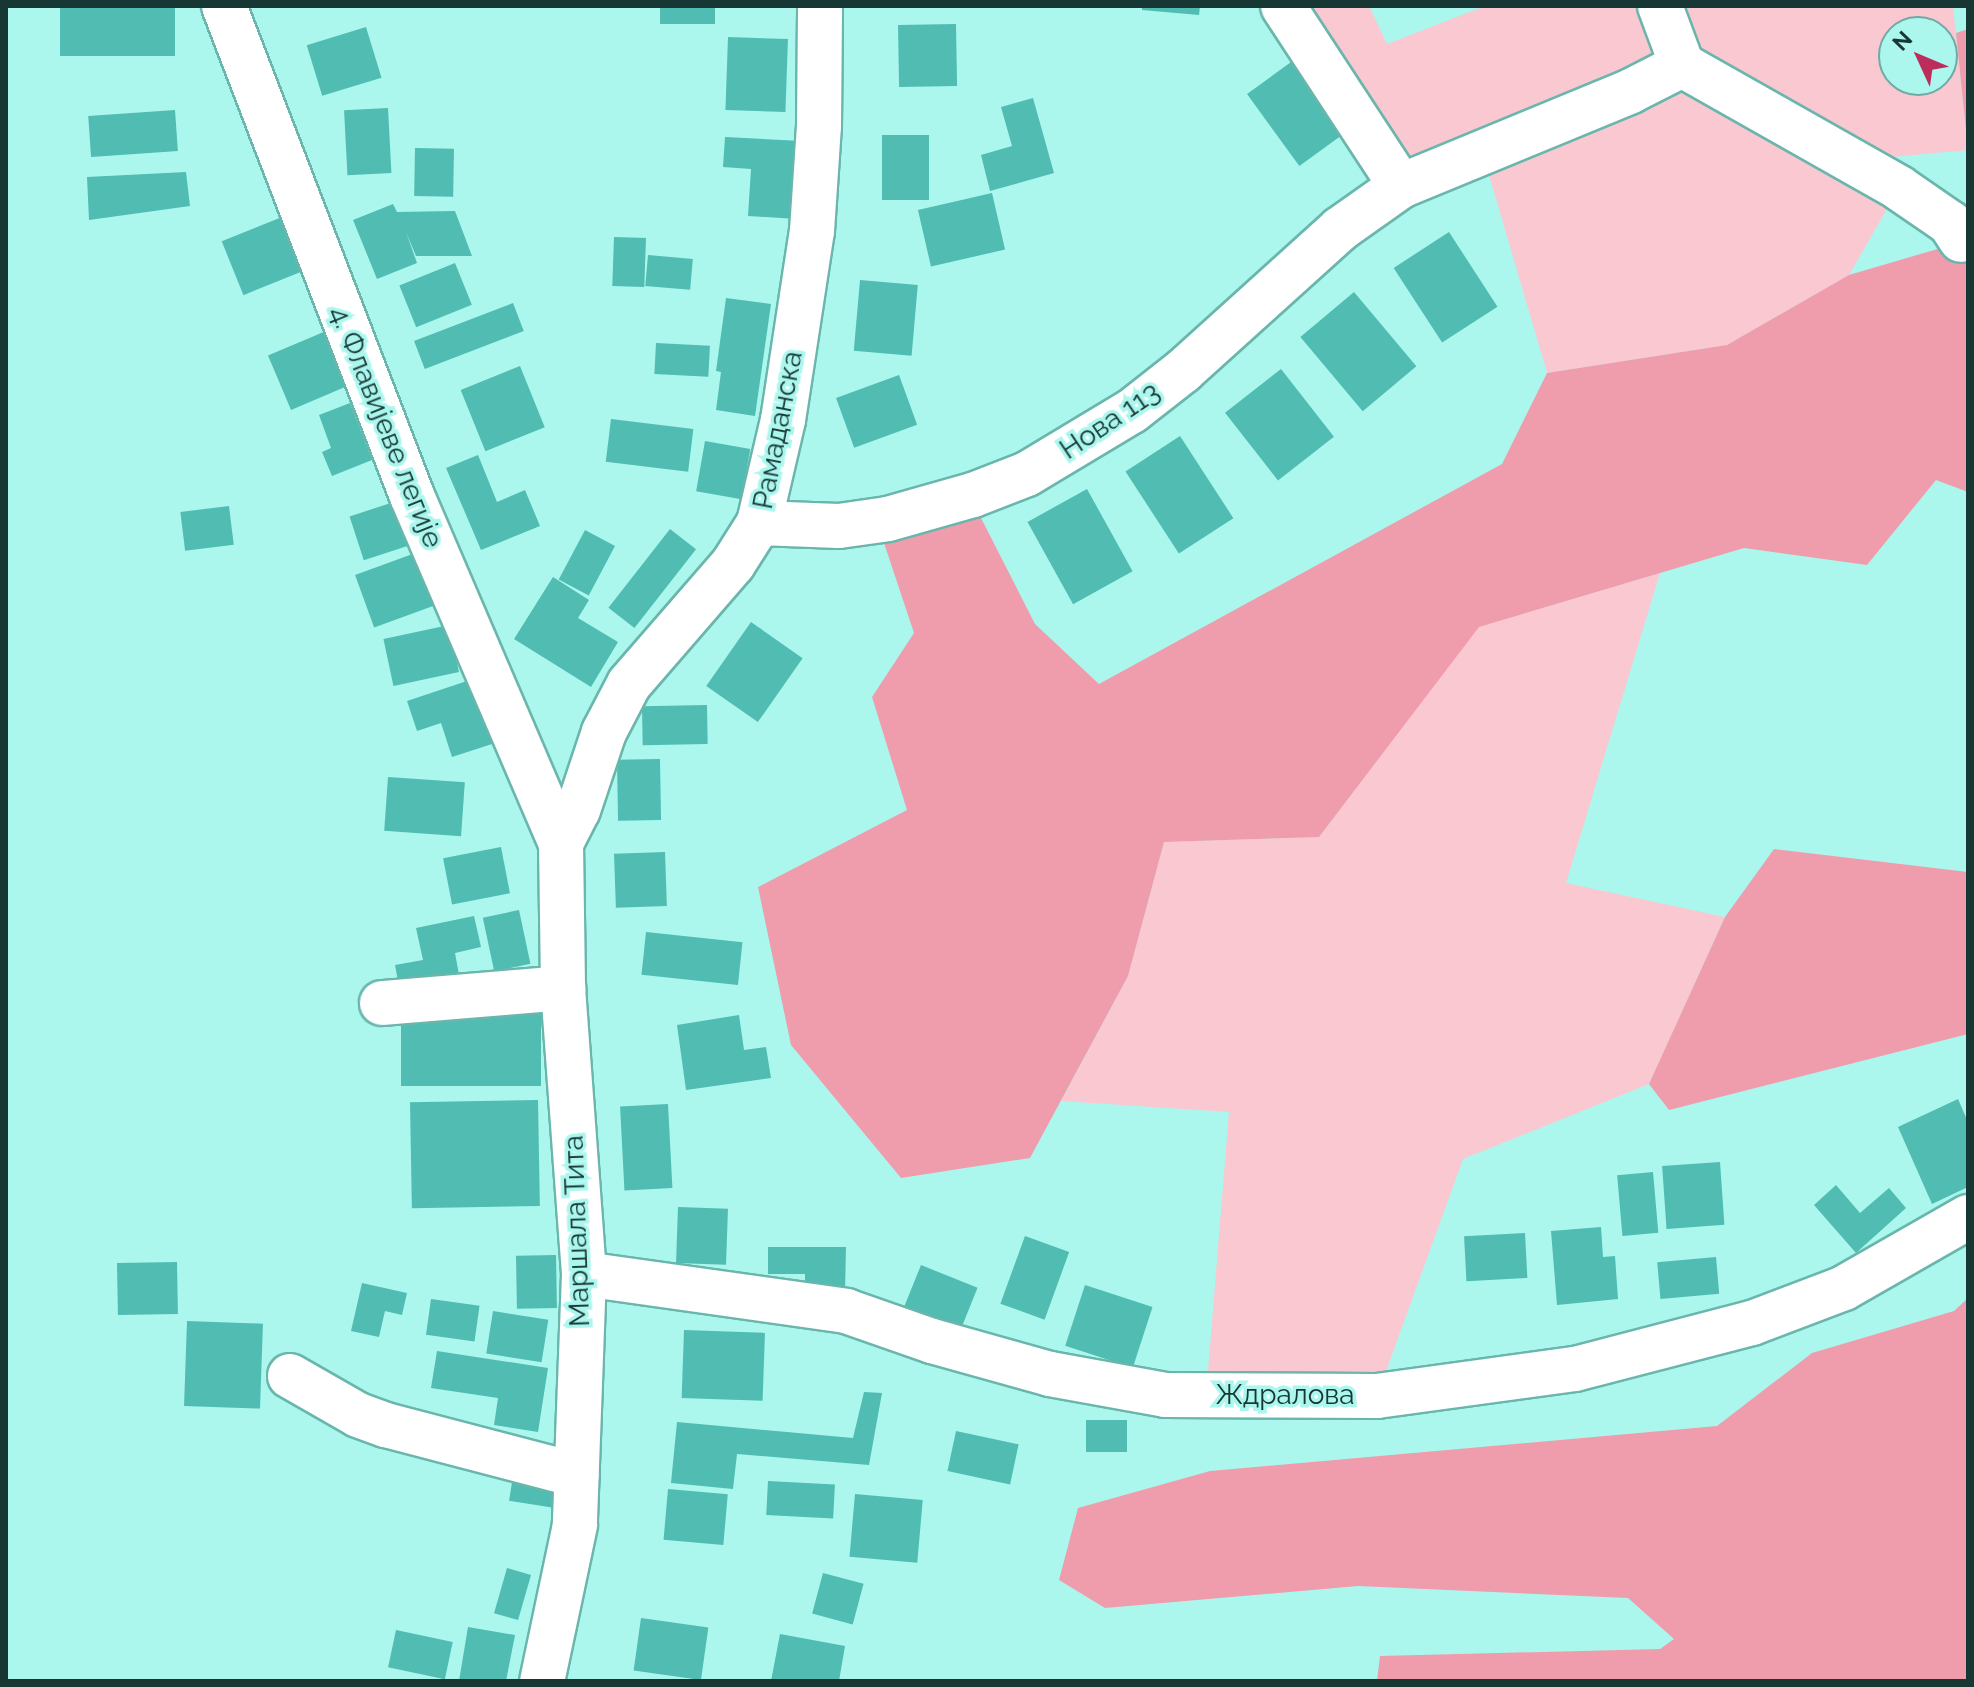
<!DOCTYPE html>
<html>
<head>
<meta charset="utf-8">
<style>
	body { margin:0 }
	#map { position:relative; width:1974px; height:1687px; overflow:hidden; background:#abf7ee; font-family:Raleway,sans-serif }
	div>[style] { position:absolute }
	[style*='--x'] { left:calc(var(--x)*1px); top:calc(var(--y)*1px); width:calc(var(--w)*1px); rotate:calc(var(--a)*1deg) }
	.green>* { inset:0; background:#fac8d1 }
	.forest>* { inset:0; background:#ef9dad }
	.building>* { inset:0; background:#50bcb2; transform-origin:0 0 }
	.roads { filter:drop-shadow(2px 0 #6ab6ad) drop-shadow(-2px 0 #6ab6ad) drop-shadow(0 2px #6ab6ad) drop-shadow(0 -2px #6ab6ad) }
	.minor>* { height:44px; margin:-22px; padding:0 22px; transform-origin:22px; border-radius:22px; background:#fff }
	span { translate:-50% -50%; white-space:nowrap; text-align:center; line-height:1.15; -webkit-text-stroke:7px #abf7ee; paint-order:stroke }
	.street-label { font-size:28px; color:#173734 }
	.frame { position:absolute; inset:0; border:8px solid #173734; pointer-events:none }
	.north { position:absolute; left:1878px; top:16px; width:80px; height:80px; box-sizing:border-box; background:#abf7ee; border:2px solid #70aaa4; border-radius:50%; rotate:314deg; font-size:22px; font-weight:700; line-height:32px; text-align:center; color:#173734 }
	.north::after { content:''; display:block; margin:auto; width:28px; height:36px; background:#bc2d5c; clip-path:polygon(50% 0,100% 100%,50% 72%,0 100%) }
</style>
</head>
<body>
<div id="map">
	<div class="green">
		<i style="clip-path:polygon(evenodd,1293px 6px,1369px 6px,1387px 44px,1485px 6px,1953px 6px,1968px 150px,1870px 159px,1899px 188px,1849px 275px,1727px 345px,1547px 373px,1482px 151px,1412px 158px,1293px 6px,1894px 32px,1942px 32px,1942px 80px,1894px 80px,1894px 32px)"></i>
		<i style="clip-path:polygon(1660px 573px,1566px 883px,1725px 917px,1649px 1084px,1463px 1159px,1377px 1396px,1206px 1395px,1229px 1112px,1061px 1101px,1128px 976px,1164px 842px,1319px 837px,1478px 627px)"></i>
	</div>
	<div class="forest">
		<i style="clip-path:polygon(1968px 29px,1968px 150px,1956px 33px)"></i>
		<i style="clip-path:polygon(1968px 240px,1968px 492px,1936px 480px,1867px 565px,1744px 548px,1479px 627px,1319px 837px,1164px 842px,1128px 976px,1030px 1158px,901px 1178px,791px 1045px,758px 887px,907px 810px,872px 697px,914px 633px,883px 540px,980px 516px,1035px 624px,1099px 684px,1502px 464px,1547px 373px,1727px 345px,1849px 275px)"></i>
		<i style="clip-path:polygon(1774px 849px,1968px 872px,1968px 1034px,1669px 1110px,1649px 1084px,1725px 917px)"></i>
		<i style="clip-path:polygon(1968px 1298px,1968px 1681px,1377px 1681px,1380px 1656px,1660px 1649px,1674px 1639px,1628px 1598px,1358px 1586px,1105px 1608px,1059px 1580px,1078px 1508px,1210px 1471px,1717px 1426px,1812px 1353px,1954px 1311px)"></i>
	</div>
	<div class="building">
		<i style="left:60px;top:6px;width:115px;height:50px"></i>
		<i style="left:660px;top:6px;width:55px;height:18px"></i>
		<i style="clip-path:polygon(1142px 6px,1200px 6px,1199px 15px,1142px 10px)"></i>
		<i style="left:956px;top:24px;width:62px;height:58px;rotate:89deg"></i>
		<i style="left:366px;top:27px;width:53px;height:62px;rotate:73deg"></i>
		<i style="left:728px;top:37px;width:60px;height:73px;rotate:2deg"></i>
		<i style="left:1298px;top:57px;width:89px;height:63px;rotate:54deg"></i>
		<i style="clip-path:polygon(1033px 98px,1054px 173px,990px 191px,981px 155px,1012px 146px,1001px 107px)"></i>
		<i style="left:388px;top:108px;width:65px;height:44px;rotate:87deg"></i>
		<i style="left:175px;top:110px;width:41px;height:87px;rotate:86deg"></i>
		<i style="left:882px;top:135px;width:47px;height:65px"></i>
		<i style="clip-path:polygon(725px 137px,802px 141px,797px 219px,748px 216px,751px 169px,723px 167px)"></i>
		<i style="left:415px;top:148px;width:39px;height:48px;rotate:1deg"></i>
		<i style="clip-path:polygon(186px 172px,190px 206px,89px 220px,87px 177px)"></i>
		<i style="left:992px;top:193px;width:58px;height:76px;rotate:77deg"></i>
		<i style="clip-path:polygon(393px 204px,397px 212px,455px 211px,472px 256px,416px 256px,406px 232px,417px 263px,377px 279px,353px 220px)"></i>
		<i style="left:282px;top:217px;width:58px;height:65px;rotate:68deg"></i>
		<i style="left:1449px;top:232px;width:89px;height:66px;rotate:57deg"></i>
		<i style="left:614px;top:237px;width:32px;height:49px;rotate:2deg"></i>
		<i style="left:648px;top:255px;width:45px;height:31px;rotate:5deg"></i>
		<i style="left:455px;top:263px;width:45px;height:60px;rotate:68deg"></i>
		<i style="left:860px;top:280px;width:58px;height:71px;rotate:5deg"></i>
		<i style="left:1354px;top:292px;width:97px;height:70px;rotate:50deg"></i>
		<i style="clip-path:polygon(726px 298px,771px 304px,755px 416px,716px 410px,721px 372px,716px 371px)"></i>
		<i style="left:513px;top:303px;width:30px;height:106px;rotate:69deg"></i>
		<i style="left:326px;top:331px;width:59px;height:63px;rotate:67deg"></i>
		<i style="left:656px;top:343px;width:54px;height:31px;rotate:3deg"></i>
		<i style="left:520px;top:366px;width:66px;height:64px;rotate:68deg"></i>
		<i style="left:1281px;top:369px;width:86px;height:71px;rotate:52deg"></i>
		<i style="left:899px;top:375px;width:53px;height:67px;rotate:70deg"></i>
		<i style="clip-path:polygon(350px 403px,372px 460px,332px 476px,322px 452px,331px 448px,319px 415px)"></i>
		<i style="left:611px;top:419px;width:83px;height:43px;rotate:7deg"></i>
		<i style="left:1180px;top:436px;width:98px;height:65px;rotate:57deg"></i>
		<i style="left:705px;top:441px;width:46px;height:51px;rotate:10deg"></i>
		<i style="clip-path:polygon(478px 455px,497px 502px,525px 490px,540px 526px,481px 550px,446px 468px)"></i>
		<i style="left:1087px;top:489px;width:94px;height:68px;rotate:61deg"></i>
		<i style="left:400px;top:500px;width:46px;height:53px;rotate:72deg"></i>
		<i style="left:229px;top:506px;width:39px;height:49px;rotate:83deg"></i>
		<i style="left:670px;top:529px;width:33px;height:100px;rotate:38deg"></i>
		<i style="left:585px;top:530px;width:34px;height:56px;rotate:28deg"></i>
		<i style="left:418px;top:552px;width:56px;height:67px;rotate:70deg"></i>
		<i style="clip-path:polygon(553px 577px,589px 600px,578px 618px,618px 642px,591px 687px,514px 639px)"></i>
		<i style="left:751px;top:622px;width:63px;height:78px;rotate:35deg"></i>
		<i style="left:449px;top:625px;width:48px;height:67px;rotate:78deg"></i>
		<i style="clip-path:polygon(470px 680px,492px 744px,452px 757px,441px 723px,417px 731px,407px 701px)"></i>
		<i style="left:707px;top:705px;width:39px;height:65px;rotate:89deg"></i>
		<i style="left:660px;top:759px;width:61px;height:43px;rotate:89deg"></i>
		<i style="left:388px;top:777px;width:77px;height:54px;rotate:4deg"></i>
		<i style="left:501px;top:847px;width:47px;height:59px;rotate:79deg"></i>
		<i style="left:665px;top:852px;width:54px;height:51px;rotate:88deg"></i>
		<i style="left:519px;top:910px;width:55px;height:37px;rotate:78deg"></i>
		<i style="clip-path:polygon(474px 916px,481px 947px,455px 953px,460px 980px,400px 992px,395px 965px,423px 960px,416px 928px)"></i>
		<i style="left:646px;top:932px;width:97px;height:43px;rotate:6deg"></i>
		<i style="left:401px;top:1010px;width:140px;height:76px"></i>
		<i style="clip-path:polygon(739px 1015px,744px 1050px,766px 1047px,771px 1078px,686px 1090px,677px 1025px)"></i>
		<i style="clip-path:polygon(1958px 1099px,1968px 1122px,1968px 1187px,1932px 1204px,1898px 1127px)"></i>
		<i style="left:538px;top:1100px;width:106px;height:128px;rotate:89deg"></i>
		<i style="left:668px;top:1104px;width:84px;height:48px;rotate:87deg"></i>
		<i style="left:1720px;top:1162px;width:63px;height:58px;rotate:86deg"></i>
		<i style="left:1653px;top:1172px;width:61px;height:36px;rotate:85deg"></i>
		<i style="clip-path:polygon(1836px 1185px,1860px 1213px,1889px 1188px,1906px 1208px,1856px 1253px,1814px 1205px)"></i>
		<i style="left:678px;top:1207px;width:50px;height:56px;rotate:2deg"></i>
		<i style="clip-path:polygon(1601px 1227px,1603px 1257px,1615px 1256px,1618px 1299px,1557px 1305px,1551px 1231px)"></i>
		<i style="left:1525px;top:1233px;width:45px;height:61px;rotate:87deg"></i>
		<i style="left:1025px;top:1236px;width:47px;height:72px;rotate:20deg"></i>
		<i style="clip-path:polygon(768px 1247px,846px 1247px,845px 1294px,805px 1294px,805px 1274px,768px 1274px)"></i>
		<i style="left:556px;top:1255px;width:53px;height:40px;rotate:89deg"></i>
		<i style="left:1716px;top:1257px;width:37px;height:59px;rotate:85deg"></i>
		<i style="left:177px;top:1262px;width:52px;height:60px;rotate:89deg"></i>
		<i style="left:921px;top:1265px;width:61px;height:49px;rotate:22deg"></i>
		<i style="clip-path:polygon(362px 1283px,407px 1293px,402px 1315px,385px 1311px,379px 1337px,351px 1331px)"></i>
		<i style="left:1085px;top:1285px;width:71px;height:64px;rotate:18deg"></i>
		<i style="left:431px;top:1299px;width:49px;height:36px;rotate:8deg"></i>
		<i style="left:493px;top:1311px;width:56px;height:43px;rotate:9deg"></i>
		<i style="left:187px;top:1321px;width:76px;height:85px;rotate:2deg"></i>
		<i style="left:684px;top:1330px;width:81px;height:68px;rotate:2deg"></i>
		<i style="clip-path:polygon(437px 1351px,548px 1368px,538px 1432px,494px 1425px,498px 1398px,431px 1388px)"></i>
		<i style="clip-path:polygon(864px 1392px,882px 1393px,869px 1465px,737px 1454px,733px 1489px,671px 1483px,677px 1422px,853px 1438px)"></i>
		<i style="left:1086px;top:1420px;width:41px;height:32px"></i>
		<i style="left:956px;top:1431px;width:64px;height:41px;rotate:12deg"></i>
		<i style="left:513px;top:1476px;width:53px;height:25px;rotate:9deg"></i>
		<i style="left:768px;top:1481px;width:67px;height:34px;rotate:3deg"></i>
		<i style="left:668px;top:1489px;width:60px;height:51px;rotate:5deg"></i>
		<i style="left:855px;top:1494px;width:68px;height:63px;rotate:5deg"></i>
		<i style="left:507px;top:1568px;width:25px;height:47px;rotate:16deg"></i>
		<i style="left:823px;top:1573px;width:42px;height:42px;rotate:15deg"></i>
		<i style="left:641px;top:1618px;width:68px;height:53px;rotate:8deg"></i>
		<i style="clip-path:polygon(468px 1627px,515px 1635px,506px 1681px,459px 1681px)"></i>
		<i style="left:396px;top:1630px;width:58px;height:38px;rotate:12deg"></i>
		<i style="clip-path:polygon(780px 1634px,845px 1646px,839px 1681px,771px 1681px)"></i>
	</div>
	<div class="roads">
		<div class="minor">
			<i style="--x:224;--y:6;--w:525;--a:69.01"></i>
			<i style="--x:412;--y:496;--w:378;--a:66.8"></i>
			<i style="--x:561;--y:843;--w:145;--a:89.2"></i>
			<i style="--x:563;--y:988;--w:287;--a:85.8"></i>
			<i style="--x:584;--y:1274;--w:251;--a:92.1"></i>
			<i style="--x:575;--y:1525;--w:159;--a:101.9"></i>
			<i style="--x:1283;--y:6;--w:215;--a:56.8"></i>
			<i style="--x:1660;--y:6;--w:63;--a:69.6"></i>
			<i style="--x:1682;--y:65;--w:249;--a:29.5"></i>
			<i style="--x:1899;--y:188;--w:62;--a:34.5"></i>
			<i style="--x:1950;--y:223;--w:20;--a:57"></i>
			<i style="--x:759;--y:523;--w:80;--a:2.1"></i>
			<i style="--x:839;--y:526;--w:49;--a:-8.1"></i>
			<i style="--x:888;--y:519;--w:88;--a:-15.8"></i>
			<i style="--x:973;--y:495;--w:58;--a:-21.3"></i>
			<i style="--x:1027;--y:474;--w:122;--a:-31"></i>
			<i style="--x:1132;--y:411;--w:65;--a:-38.1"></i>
			<i style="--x:1183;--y:371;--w:212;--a:-42.1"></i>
			<i style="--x:1340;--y:229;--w:75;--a:-35.2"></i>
			<i style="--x:1401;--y:186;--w:249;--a:-22.4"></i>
			<i style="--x:1631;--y:91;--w:57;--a:-27"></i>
			<i style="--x:561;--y:843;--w:37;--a:-63"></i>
			<i style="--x:578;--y:810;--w:82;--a:-71.6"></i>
			<i style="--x:604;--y:732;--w:54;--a:-62.5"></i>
			<i style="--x:629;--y:684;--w:159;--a:-49.1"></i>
			<i style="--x:733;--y:564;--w:49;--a:-57.6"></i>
			<i style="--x:759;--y:523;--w:106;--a:-76.9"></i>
			<i style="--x:783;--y:420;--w:191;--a:-81.3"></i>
			<i style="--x:812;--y:231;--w:105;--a:-86.2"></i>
			<i style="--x:819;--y:126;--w:120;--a:-89.5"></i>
			<i style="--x:382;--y:1003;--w:182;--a:-4.7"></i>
			<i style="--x:584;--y:1274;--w:265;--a:8"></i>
			<i style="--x:846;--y:1311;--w:91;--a:19.2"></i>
			<i style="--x:932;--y:1341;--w:123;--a:15.6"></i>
			<i style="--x:1050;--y:1374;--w:117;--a:10.3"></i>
			<i style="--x:1165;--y:1395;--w:212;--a:0.3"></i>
			<i style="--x:1377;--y:1396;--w:200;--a:-7.8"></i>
			<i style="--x:1575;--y:1369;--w:183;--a:-14.6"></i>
			<i style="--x:1752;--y:1323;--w:98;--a:-20.8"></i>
			<i style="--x:1844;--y:1288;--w:143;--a:-29.8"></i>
			<i style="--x:290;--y:1376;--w:78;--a:29.8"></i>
			<i style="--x:358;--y:1415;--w:30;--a:20"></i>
			<i style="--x:386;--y:1425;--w:197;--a:14.7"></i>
		</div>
	</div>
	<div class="street-label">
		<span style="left:1110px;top:421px;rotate:-34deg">Нова 113</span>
		<span style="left:386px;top:427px;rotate:68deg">4. Флавијеве легије</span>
		<span style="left:778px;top:430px;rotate:-79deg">Рамаданска</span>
		<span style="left:577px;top:1231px;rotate:-92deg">Маршала Тита</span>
		<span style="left:1285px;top:1395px">Ждралова</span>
	</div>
	<div class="frame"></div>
	<div class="north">N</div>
</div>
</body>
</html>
